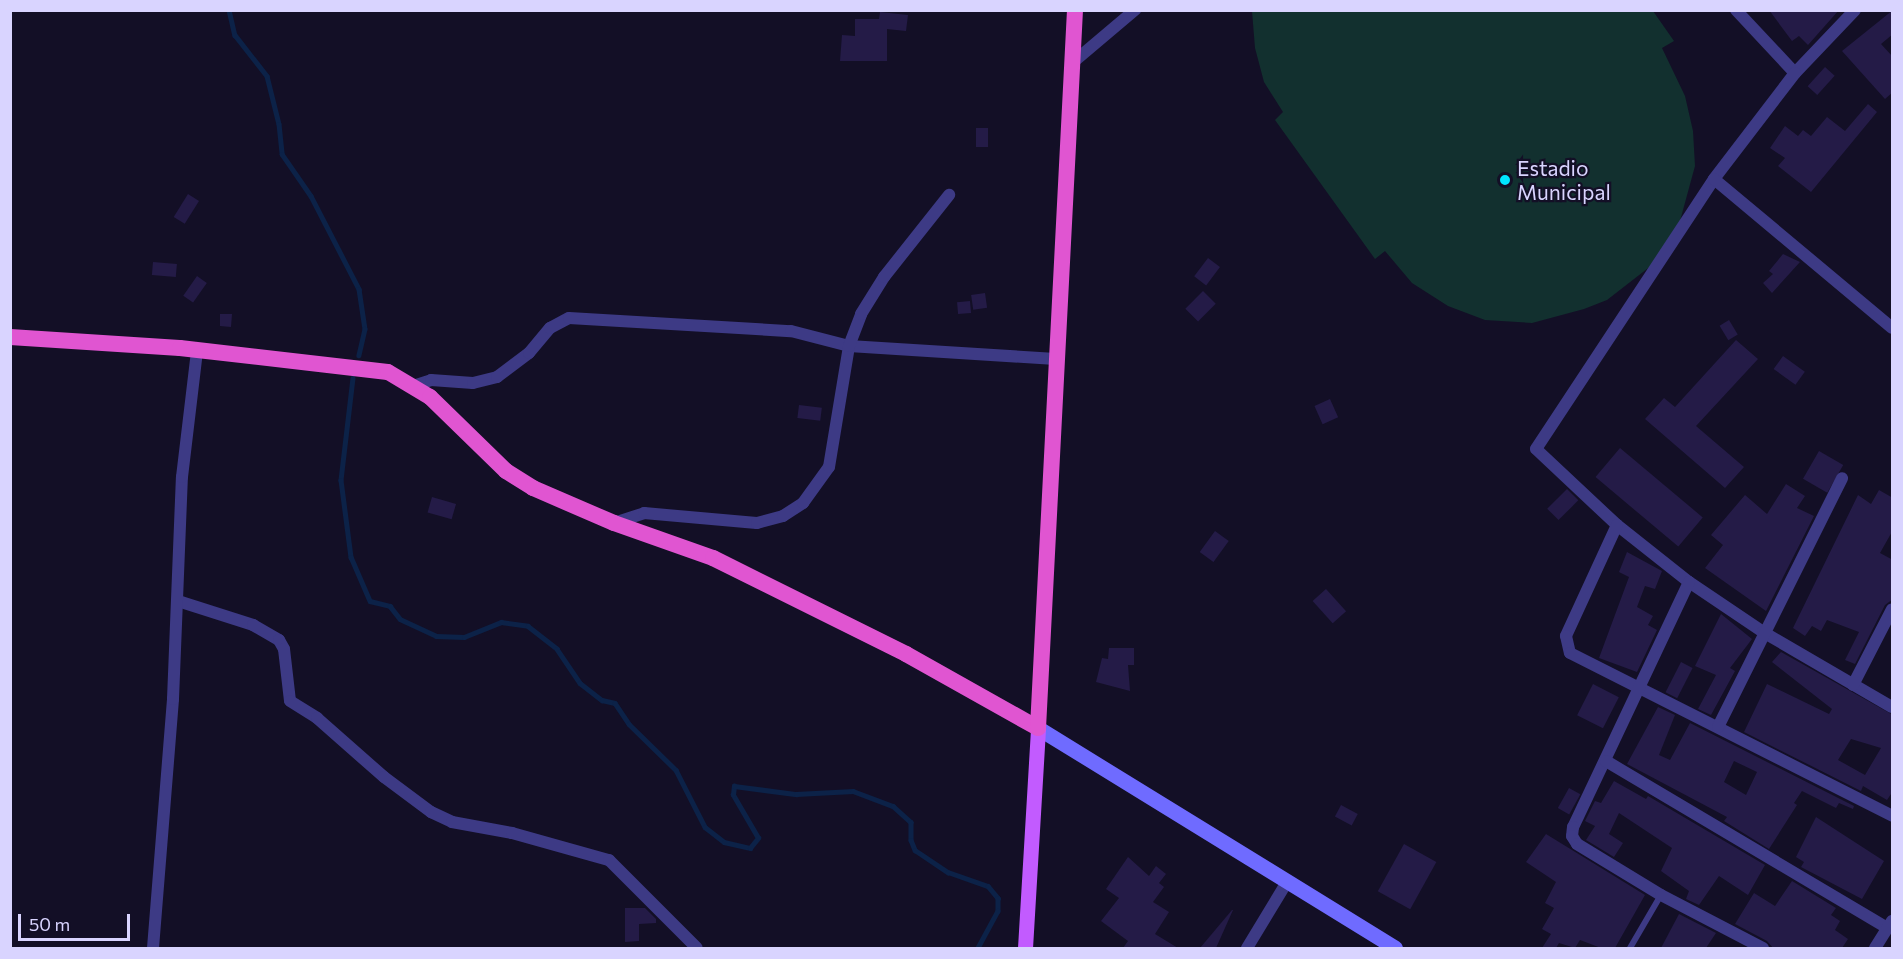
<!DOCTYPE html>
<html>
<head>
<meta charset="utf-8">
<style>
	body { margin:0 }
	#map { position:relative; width:1903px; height:959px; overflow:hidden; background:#130f26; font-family:Commissioner,sans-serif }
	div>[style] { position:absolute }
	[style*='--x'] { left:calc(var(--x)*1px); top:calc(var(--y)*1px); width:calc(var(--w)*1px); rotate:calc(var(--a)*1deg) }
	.green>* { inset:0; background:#12302f }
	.stream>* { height:4.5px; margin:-2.25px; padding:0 2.25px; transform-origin:2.25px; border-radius:2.25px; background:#0c2248 }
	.building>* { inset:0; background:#241b47; transform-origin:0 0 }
	.service>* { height:6px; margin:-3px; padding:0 3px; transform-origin:3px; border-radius:3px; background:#3d3a85 }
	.minor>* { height:12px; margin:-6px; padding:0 6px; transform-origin:6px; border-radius:6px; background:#3d3a85 }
	.secondary>* { height:15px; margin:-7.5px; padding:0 7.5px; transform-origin:7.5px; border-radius:7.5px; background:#6f6bff }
	.primary>* { height:15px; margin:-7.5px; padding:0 7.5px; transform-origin:7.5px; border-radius:7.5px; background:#c25bff }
	.trunk>* { height:16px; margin:-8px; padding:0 8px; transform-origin:8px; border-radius:8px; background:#e055d1 }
	.dots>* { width:16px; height:16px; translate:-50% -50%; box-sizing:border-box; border:3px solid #130f26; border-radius:50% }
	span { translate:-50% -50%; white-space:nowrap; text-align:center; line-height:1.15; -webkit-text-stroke:4.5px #130f26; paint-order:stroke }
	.poi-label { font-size:21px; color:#d9d4ff }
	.left { translate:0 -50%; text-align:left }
	.frame { position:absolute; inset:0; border:12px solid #d9d4ff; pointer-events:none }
	.scale { position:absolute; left:18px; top:914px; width:112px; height:27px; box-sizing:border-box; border:3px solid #d9d4ff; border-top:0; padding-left:8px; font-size:18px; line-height:21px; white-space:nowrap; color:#d9d4ff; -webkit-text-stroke:4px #130f26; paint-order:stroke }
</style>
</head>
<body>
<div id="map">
	<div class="green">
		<i style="clip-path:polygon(1252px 11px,1653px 11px,1674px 41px,1662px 48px,1685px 96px,1693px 131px,1695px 166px,1680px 221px,1652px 265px,1607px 300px,1584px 309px,1532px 323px,1485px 320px,1448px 306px,1412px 283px,1385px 251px,1375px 259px,1275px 120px,1283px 112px,1264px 82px,1255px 48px)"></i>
	</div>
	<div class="stream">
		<i style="--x:229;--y:10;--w:26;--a:77"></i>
		<i style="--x:235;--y:35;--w:52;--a:52"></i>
		<i style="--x:267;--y:76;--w:49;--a:76"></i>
		<i style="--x:279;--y:124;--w:30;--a:84"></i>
		<i style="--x:282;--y:154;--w:51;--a:55.4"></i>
		<i style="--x:311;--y:196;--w:105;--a:62.7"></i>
		<i style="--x:359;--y:289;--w:40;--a:81.5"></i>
		<i style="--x:365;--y:329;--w:27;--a:103"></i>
		<i style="--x:353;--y:378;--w:103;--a:96.7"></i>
		<i style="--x:341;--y:480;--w:78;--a:82.6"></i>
		<i style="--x:351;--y:557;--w:48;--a:66.6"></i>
		<i style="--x:370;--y:601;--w:21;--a:14"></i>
		<i style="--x:390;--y:606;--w:16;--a:52"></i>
		<i style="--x:400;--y:619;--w:40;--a:25"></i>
		<i style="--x:436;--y:636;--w:28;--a:2"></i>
		<i style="--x:464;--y:637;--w:40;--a:-22"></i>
		<i style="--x:501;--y:622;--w:27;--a:8"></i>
		<i style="--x:528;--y:626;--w:37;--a:38"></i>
		<i style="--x:557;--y:649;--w:41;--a:55.9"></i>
		<i style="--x:580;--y:683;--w:28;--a:38"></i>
		<i style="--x:602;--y:700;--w:13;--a:13"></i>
		<i style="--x:615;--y:703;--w:25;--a:56"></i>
		<i style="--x:629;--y:724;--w:66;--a:44.4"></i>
		<i style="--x:676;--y:770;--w:64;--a:63"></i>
		<i style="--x:705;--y:827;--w:24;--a:38"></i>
		<i style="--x:724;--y:842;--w:27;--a:13"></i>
		<i style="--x:750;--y:848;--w:13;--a:-51"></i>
		<i style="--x:758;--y:838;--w:50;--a:-120.2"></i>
		<i style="--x:733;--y:795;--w:9;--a:-84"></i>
		<i style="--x:734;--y:786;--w:63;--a:7.4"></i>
		<i style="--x:796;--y:794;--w:57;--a:-3"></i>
		<i style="--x:853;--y:791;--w:43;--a:20.6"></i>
		<i style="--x:893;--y:806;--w:24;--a:42"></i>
		<i style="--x:911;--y:822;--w:18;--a:90"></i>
		<i style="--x:911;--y:840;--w:11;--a:68"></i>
		<i style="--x:915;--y:850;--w:40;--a:34"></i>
		<i style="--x:948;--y:872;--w:42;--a:19.3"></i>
		<i style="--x:988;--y:886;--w:16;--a:50"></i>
		<i style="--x:998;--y:898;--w:13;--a:90"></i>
		<i style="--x:998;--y:911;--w:42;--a:118.4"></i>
	</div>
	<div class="building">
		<i style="clip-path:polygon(1769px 10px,1839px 10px,1808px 45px,1799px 36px,1792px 41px)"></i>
		<i style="clip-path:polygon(1893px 10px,1893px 34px,1881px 44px,1893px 57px,1893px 92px,1885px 99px,1842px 51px)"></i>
		<i style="clip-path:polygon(880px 12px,908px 15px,906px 31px,887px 29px,887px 61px,840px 61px,842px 35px,855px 36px,855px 19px,879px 19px)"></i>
		<i style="left:1825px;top:67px;width:13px;height:26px;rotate:42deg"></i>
		<i style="clip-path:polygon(1868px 104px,1877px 112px,1811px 192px,1778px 166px,1785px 158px,1770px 148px,1785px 126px,1798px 136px,1803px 130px,1811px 136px,1827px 117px,1845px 131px)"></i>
		<i style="left:976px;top:128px;width:12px;height:19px"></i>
		<i style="left:188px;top:194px;width:13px;height:27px;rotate:32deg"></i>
		<i style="clip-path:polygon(1783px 254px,1800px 262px,1772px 293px,1763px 283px,1773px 274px,1769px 271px)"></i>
		<i style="left:1208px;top:258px;width:15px;height:23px;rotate:37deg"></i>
		<i style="left:153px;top:262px;width:24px;height:13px;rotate:5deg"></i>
		<i style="left:197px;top:276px;width:12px;height:24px;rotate:35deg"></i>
		<i style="left:1203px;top:291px;width:18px;height:25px;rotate:45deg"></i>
		<i style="left:985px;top:293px;width:15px;height:14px;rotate:82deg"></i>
		<i style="left:970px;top:301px;width:12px;height:13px;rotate:85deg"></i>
		<i style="clip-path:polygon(220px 314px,232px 314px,231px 327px,220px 326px)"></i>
		<i style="left:1729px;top:320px;width:17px;height:11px;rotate:59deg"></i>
		<i style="clip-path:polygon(1736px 340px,1758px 359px,1696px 426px,1744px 467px,1725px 488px,1645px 419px,1664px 398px,1675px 407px)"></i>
		<i style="left:1783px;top:356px;width:27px;height:16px;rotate:36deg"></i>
		<i style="left:1330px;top:399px;width:20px;height:17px;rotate:66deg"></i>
		<i style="left:799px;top:405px;width:23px;height:13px;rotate:7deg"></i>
		<i style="left:1620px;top:448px;width:108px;height:38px;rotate:40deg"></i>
		<i style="left:1819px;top:451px;width:28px;height:32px;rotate:30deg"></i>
		<i style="clip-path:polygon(1786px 484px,1805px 496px,1797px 508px,1814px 516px,1766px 611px,1705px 568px,1723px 545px,1711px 535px,1745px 495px,1767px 514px)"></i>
		<i style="left:1567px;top:489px;width:16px;height:28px;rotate:45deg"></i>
		<i style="clip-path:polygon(1879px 490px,1893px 498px,1893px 530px,1880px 553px,1893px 560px,1893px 599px,1885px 605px,1855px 664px,1845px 660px,1859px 632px,1827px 620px,1821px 631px,1812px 626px,1805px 636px,1793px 628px,1858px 495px,1871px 504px)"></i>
		<i style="left:432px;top:497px;width:25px;height:16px;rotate:16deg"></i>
		<i style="left:1215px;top:531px;width:17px;height:26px;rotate:36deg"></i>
		<i style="clip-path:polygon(1627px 552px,1662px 571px,1655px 589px,1645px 586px,1637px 607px,1653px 616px,1648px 625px,1657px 630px,1637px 672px,1599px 658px,1629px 577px,1619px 572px)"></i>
		<i style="left:1326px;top:589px;width:30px;height:18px;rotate:48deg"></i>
		<i style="clip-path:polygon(1721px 614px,1752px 639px,1730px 668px,1735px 671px,1711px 715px,1698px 709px,1716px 675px,1695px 666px)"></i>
		<i style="clip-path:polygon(1109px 648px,1134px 648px,1134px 665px,1128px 665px,1130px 691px,1096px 682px,1102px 658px,1108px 659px)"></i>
		<i style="clip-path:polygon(evenodd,1781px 652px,1893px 715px,1893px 791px,1887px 800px,1863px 786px,1861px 791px,1744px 732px,1767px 684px,1829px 714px,1832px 709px,1772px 662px,1781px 652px,1851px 739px,1881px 748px,1865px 775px,1838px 760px,1851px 739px)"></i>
		<i style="left:1681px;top:662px;width:13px;height:34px;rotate:27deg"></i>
		<i style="left:1593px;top:684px;width:29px;height:35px;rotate:27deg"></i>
		<i style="clip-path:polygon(evenodd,1658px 707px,1675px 715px,1659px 755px,1670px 760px,1690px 723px,1854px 806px,1853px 809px,1839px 803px,1836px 808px,1802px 791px,1794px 803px,1797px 805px,1769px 849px,1724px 821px,1727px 817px,1627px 764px,1658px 707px,1734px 761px,1757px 772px,1746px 795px,1724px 782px,1734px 761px)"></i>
		<i style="clip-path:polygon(1614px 781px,1646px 799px,1648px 796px,1765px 865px,1748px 895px,1719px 876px,1699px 905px,1686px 899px,1689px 891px,1661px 871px,1672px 848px,1619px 813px,1609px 834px,1623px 843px,1614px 857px,1586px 840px,1595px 826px,1585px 821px,1595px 801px,1601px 803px)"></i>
		<i style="left:1569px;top:788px;width:13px;height:23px;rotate:29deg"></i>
		<i style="left:1341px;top:805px;width:19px;height:13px;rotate:28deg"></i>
		<i style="clip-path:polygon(1816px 817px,1884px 861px,1862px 899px,1801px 867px,1804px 862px,1796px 857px)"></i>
		<i style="clip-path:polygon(1546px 834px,1645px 895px,1615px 948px,1601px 948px,1580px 940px,1575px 948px,1559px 943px,1556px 948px,1542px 948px,1551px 934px,1542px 929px,1554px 908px,1545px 903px,1556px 882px,1526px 862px)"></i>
		<i style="left:1404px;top:844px;width:37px;height:54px;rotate:29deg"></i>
		<i style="clip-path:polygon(1128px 857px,1149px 876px,1156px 866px,1166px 874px,1159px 883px,1164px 887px,1153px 902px,1169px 912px,1155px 934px,1178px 948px,1123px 948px,1128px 941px,1101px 921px,1119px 898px,1106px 889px)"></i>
		<i style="clip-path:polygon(1792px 881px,1836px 908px,1831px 915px,1840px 921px,1835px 930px,1848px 939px,1842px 948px,1773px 948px,1767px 941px,1735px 924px,1754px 893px,1775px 906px)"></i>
		<i style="clip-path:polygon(625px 908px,645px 908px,656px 919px,656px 923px,639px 924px,639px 941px,625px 942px)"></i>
		<i style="clip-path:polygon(1233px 910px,1216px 948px,1200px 948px,1232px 910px)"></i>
		<i style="clip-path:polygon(1679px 914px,1716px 933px,1706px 948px,1661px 948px)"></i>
	</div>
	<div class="service">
		<i style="--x:1630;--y:948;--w:61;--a:-59.7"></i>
	</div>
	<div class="minor">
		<i style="--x:1736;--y:10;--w:86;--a:46.9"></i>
		<i style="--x:1855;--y:10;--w:87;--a:133.6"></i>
		<i style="--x:1795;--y:73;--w:133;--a:127.4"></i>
		<i style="--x:1714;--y:179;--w:323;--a:123.4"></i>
		<i style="--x:1536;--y:449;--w:111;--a:43.2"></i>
		<i style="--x:1617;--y:525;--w:92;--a:38.4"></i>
		<i style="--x:1689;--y:582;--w:89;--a:34"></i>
		<i style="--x:1763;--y:632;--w:149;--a:30.2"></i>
		<i style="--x:1071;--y:64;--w:84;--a:-40.2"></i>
		<i style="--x:1714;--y:179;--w:232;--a:39.9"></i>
		<i style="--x:413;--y:386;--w:19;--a:-18"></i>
		<i style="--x:431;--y:380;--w:42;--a:4.1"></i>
		<i style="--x:473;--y:383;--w:25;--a:-14"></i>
		<i style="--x:497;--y:377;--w:40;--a:-37"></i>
		<i style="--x:529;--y:353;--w:33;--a:-50"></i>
		<i style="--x:550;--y:328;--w:21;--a:-28"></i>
		<i style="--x:569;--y:318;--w:222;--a:3.4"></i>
		<i style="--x:791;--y:331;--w:60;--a:14.5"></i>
		<i style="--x:849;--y:346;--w:207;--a:3.6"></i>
		<i style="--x:614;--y:523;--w:32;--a:-18"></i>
		<i style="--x:644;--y:513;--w:113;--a:5.1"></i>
		<i style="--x:757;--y:523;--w:27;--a:-15"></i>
		<i style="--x:783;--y:516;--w:24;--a:-33"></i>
		<i style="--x:803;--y:503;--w:44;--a:-54.2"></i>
		<i style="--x:829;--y:467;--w:123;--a:-80.6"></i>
		<i style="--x:849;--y:346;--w:34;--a:-69"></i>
		<i style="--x:861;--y:314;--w:44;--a:-58.1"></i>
		<i style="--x:884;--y:277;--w:105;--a:-51.6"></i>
		<i style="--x:1617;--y:525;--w:122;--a:114.7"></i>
		<i style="--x:1566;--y:636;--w:17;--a:77"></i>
		<i style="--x:1570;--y:653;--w:361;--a:26.8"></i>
		<i style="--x:1689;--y:582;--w:271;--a:115.3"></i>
		<i style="--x:1573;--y:827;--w:9;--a:96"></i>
		<i style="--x:1572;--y:836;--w:9;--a:58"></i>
		<i style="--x:1577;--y:844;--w:98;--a:31.3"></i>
		<i style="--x:1661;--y:895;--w:115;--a:27.5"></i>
		<i style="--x:178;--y:601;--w:79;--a:17.7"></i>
		<i style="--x:253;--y:625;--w:30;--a:30"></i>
		<i style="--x:279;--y:640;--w:10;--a:61"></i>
		<i style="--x:284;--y:649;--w:52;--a:83.4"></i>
		<i style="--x:290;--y:701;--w:32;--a:32"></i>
		<i style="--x:317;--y:718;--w:89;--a:41.4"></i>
		<i style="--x:384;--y:777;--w:59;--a:36.7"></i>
		<i style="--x:431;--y:812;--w:23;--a:25"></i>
		<i style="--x:452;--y:822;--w:61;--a:10.4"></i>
		<i style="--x:512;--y:833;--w:101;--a:15.6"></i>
		<i style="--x:609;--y:860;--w:124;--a:45"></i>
		<i style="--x:1853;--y:685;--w:85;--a:-62.8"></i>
		<i style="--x:1718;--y:727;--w:278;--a:-63.5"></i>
		<i style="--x:1606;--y:761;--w:327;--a:30.7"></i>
		<i style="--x:153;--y:948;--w:250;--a:-85.4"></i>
		<i style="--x:173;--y:699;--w:222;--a:-87.7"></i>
		<i style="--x:182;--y:477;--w:127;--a:-83.2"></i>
		<i style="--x:1247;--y:948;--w:77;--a:-58.8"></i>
		<i style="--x:1875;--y:948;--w:32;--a:-58"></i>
	</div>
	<div class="secondary">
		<i style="--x:1038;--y:728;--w:419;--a:31.6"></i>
	</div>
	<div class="primary">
		<i style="--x:1025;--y:948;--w:220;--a:-86.6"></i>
	</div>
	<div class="trunk">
		<i style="--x:10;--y:337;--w:170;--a:3.7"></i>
		<i style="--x:180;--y:348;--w:209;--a:6.6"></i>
		<i style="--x:388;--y:372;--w:49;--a:30.8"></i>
		<i style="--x:430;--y:397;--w:106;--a:44.2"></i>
		<i style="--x:506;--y:471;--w:32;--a:32"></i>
		<i style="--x:533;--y:488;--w:88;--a:23.4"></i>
		<i style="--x:614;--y:523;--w:105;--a:19.5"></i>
		<i style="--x:713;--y:558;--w:216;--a:26.4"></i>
		<i style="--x:906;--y:654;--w:151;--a:29.3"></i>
		<i style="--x:1038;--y:728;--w:719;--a:-87.05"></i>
	</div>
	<div class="dots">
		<i style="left:1505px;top:180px;background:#00e5ff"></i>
	</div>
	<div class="poi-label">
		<span class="left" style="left:1517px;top:180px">Estadio<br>Municipal</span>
	</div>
	<div class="frame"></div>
	<div class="scale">50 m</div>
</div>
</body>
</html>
